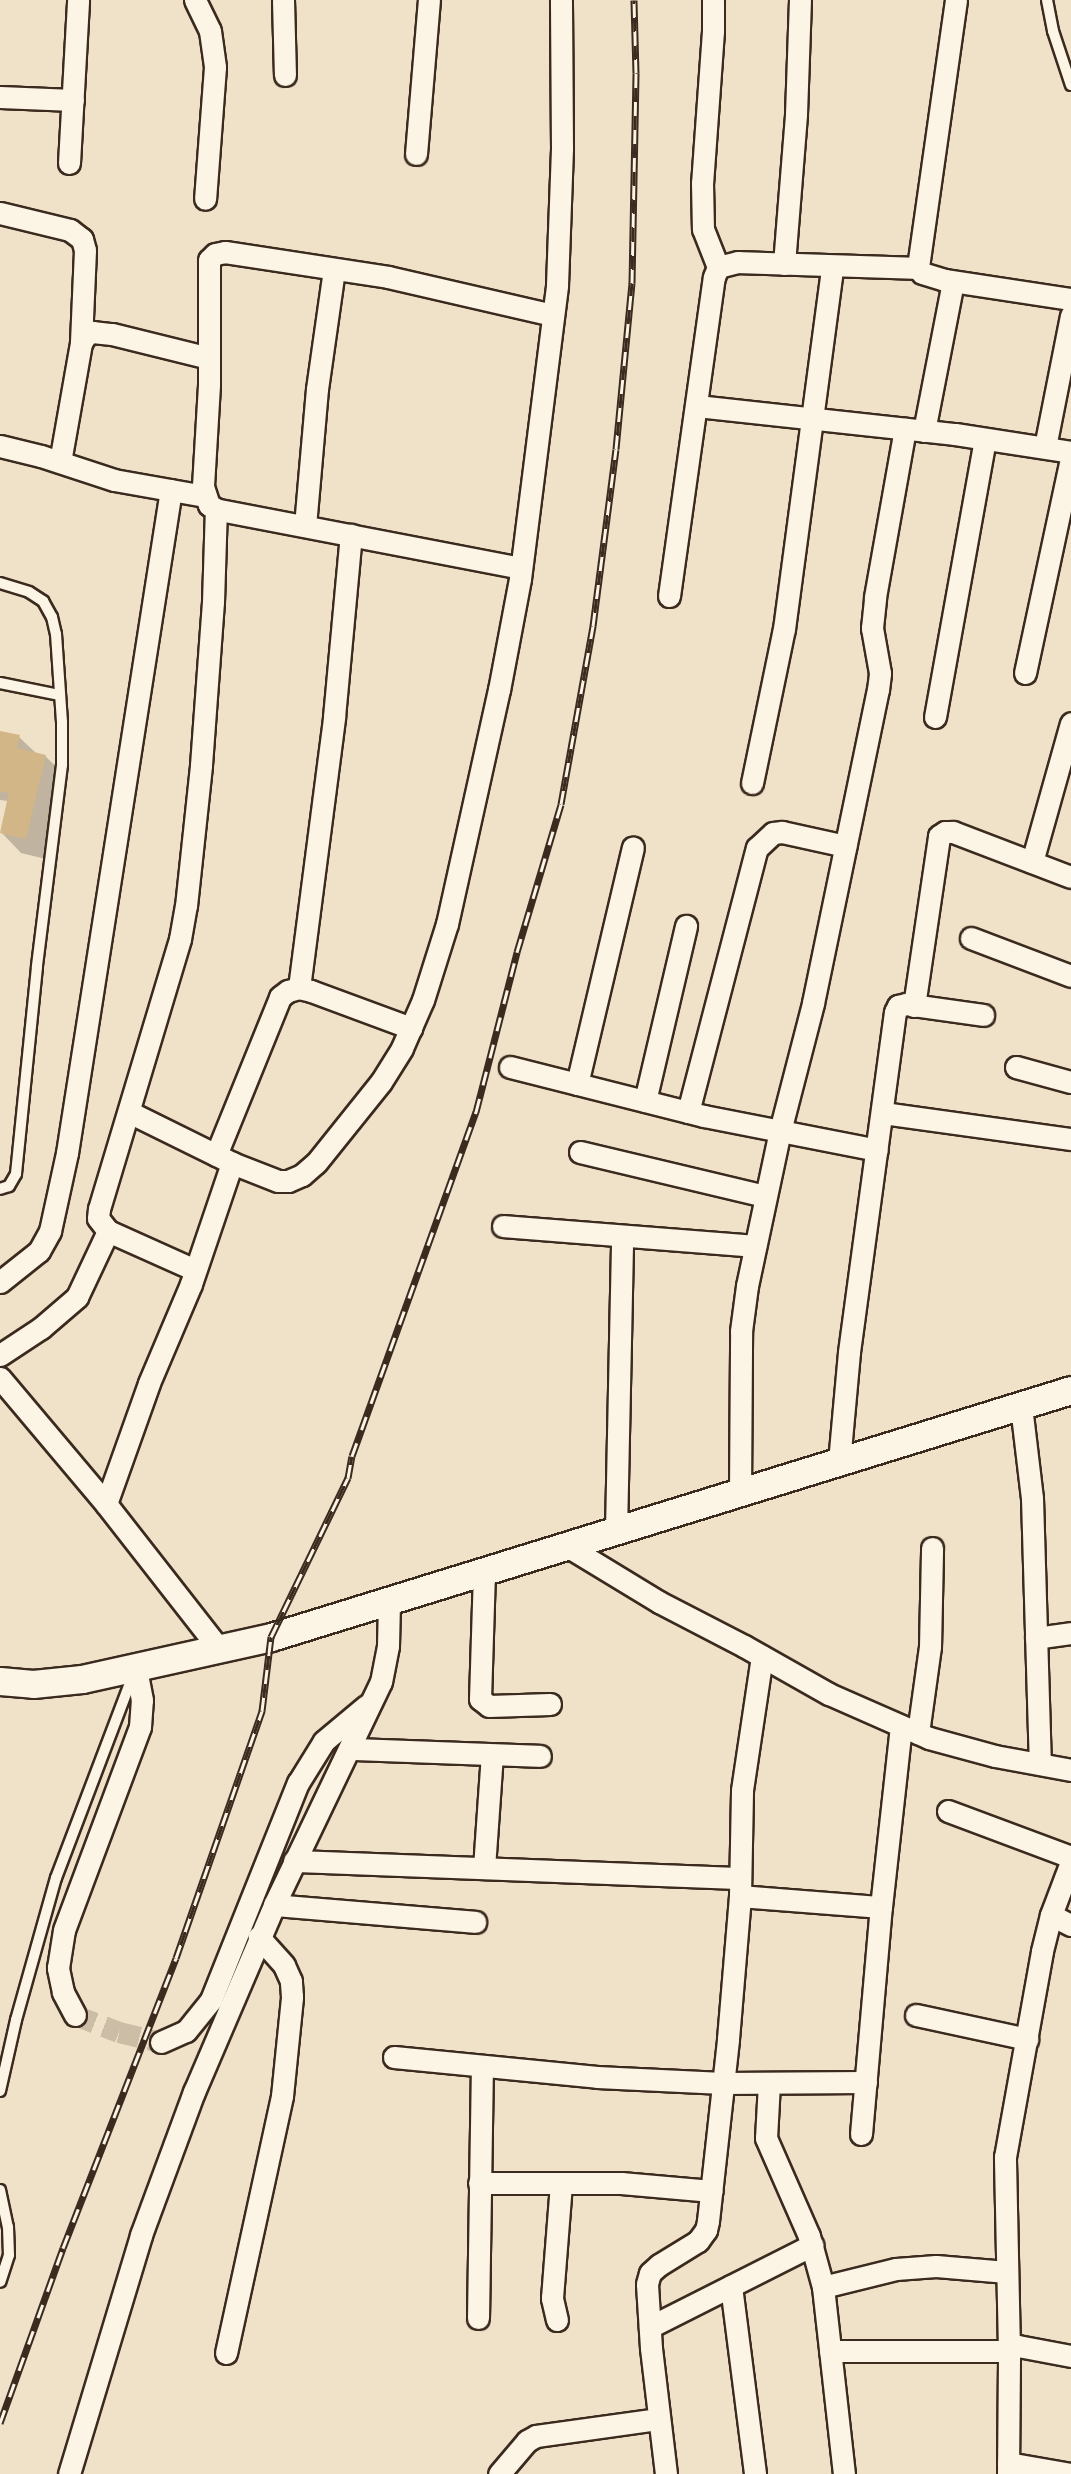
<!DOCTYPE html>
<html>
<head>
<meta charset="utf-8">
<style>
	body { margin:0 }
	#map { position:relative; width:1071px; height:2474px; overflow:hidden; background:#f0e2c9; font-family:"Architects Daughter",sans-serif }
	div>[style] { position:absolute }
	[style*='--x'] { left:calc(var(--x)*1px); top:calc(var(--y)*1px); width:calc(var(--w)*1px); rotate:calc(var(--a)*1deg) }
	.shadow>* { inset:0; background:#0003 }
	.building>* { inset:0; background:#d3b688 }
	.minor-tunnel>* { height:21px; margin-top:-10.5px; transform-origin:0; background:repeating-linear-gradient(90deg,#ccbda7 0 21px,transparent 0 31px) }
	.roads { filter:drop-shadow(2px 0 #3b2a1e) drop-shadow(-2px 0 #3b2a1e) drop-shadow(0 2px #3b2a1e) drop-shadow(0 -2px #3b2a1e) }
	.service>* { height:10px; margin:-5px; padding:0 5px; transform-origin:5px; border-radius:5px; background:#fcf5e5 }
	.minor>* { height:21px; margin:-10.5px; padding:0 10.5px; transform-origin:10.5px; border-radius:10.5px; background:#fcf5e5 }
	.tertiary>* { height:27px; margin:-13.5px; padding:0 13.5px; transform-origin:13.5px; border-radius:13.5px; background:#fcf5e5 }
	.rail>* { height:7px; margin-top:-3.5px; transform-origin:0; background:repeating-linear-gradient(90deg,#fcf5e5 0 14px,#3b2a1e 0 28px); box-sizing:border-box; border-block:2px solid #3b2a1e }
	span { translate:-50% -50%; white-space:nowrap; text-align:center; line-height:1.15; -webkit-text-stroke:4.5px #fcf5e5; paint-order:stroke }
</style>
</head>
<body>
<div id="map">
	<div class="shadow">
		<i style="clip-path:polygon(0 732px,19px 737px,37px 754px,45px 756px,66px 776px,46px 859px,21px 853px,1px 832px,8px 801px,0 800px)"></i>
	</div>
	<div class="building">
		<i style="clip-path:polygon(0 731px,20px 735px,17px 748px,46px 755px,26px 839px,0 833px,10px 787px,8px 793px,0 792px)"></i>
	</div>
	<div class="minor-tunnel">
		<i style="--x:75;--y:2015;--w:47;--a:21.1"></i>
		<i style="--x:119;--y:2032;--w:43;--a:13.4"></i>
	</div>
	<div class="roads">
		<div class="service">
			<i style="--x:1047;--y:0;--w:32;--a:79"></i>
			<i style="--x:1053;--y:31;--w:57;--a:71.6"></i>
			<i style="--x:0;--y:583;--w:30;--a:17"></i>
			<i style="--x:29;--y:592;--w:17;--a:33"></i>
			<i style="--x:43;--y:601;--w:18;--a:61"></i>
			<i style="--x:52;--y:617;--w:17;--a:77"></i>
			<i style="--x:56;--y:634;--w:89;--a:86.1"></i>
			<i style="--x:62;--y:723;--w:42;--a:90"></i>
			<i style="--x:62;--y:765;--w:204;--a:97.1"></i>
			<i style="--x:37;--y:967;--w:208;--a:95.8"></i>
			<i style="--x:16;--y:1174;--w:14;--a:120"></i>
			<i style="--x:9;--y:1186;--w:9;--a:162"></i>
			<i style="--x:0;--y:683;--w:60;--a:11.5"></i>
			<i style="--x:0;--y:2091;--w:73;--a:-77.3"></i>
			<i style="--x:16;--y:2020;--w:148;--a:-74.3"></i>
			<i style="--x:56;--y:1878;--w:219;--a:-69.2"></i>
			<i style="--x:0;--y:2190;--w:38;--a:78"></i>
			<i style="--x:8;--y:2227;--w:28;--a:88"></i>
			<i style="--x:9;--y:2255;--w:28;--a:108"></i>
		</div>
		<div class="minor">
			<i style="--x:195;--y:0;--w:34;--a:64"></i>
			<i style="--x:210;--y:31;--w:36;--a:82"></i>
			<i style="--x:215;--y:67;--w:132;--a:94.3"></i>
			<i style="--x:283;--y:0;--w:75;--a:88.5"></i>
			<i style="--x:713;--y:0;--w:31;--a:90"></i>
			<i style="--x:713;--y:31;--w:152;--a:94.1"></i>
			<i style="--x:702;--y:183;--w:46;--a:88.8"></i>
			<i style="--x:703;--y:229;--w:41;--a:68.5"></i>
			<i style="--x:956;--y:0;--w:271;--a:98.1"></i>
			<i style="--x:918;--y:268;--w:6;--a:51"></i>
			<i style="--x:922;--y:273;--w:24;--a:17"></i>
			<i style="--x:945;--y:280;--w:127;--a:8.6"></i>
			<i style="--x:0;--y:97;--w:73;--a:2.4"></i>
			<i style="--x:416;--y:154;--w:155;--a:-85.2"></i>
			<i style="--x:69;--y:163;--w:163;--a:-86.8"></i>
			<i style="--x:0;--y:213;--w:72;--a:13.7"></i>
			<i style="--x:70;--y:230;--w:15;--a:37"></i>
			<i style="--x:82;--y:239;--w:11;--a:75"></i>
			<i style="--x:85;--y:250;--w:93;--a:92.5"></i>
			<i style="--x:784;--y:264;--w:150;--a:-85.4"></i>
			<i style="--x:796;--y:114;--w:114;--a:-88"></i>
			<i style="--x:697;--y:406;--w:260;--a:6.2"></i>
			<i style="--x:955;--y:434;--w:117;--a:8.8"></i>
			<i style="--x:924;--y:431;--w:152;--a:-79"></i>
			<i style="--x:0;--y:446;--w:42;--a:13.7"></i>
			<i style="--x:41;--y:456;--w:77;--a:18.2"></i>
			<i style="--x:114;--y:480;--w:92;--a:10"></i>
			<i style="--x:1045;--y:447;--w:134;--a:-78.8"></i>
			<i style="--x:60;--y:462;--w:121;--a:-80"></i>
			<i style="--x:81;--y:343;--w:9;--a:-58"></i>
			<i style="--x:86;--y:335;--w:7;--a:-27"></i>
			<i style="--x:92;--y:332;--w:20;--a:6"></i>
			<i style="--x:112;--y:334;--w:100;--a:13.9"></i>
			<i style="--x:305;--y:526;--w:138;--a:-85"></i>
			<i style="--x:317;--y:389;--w:120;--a:-81.9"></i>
			<i style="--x:521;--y:568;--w:311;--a:-169.1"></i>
			<i style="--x:216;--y:509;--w:8;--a:-150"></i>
			<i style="--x:209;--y:505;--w:20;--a:-108"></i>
			<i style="--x:203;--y:486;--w:102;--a:-86.6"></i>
			<i style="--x:209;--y:384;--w:124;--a:-90"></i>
			<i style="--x:209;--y:260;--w:8;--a:-45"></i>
			<i style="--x:215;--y:254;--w:10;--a:-11"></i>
			<i style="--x:225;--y:252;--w:165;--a:8.7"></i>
			<i style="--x:388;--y:277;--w:169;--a:13"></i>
			<i style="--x:669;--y:596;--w:322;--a:-82"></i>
			<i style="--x:714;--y:277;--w:11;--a:-68"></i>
			<i style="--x:718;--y:267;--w:21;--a:-14"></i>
			<i style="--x:738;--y:262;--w:180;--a:1.9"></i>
			<i style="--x:1025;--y:673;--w:219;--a:-77.9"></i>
			<i style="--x:935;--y:717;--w:282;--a:-79.8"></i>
			<i style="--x:752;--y:783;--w:157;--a:-78.3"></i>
			<i style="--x:784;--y:629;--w:365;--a:-82.4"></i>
			<i style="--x:1032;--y:862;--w:144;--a:-74.3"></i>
			<i style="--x:971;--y:938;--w:107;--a:20.8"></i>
			<i style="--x:299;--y:988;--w:273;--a:-82.6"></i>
			<i style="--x:334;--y:717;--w:183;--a:-84.7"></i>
			<i style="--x:914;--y:1006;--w:172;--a:-81.6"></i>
			<i style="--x:939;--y:836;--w:7;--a:-34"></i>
			<i style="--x:945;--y:832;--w:8;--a:0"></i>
			<i style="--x:953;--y:832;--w:126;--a:20.9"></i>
			<i style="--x:510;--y:1067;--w:200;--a:14.2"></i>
			<i style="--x:704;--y:1116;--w:176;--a:11.1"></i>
			<i style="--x:1016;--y:1067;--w:57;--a:15.3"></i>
			<i style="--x:577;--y:1084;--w:243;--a:-76.7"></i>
			<i style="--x:645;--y:1101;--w:180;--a:-76.8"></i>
			<i style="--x:129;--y:1112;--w:115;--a:26.3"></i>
			<i style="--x:232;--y:1163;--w:49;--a:21.4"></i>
			<i style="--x:278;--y:1181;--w:10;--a:0"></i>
			<i style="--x:288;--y:1181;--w:15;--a:-23"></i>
			<i style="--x:302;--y:1175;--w:18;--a:-41"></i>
			<i style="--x:316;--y:1163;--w:104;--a:-51.3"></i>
			<i style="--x:381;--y:1082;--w:40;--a:-58"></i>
			<i style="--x:402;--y:1048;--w:52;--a:-66.4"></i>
			<i style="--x:423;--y:1000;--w:80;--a:-72.5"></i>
			<i style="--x:447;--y:924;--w:240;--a:-77.5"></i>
			<i style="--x:499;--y:690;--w:113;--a:-79.3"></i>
			<i style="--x:520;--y:579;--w:296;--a:-82.8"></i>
			<i style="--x:557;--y:285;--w:138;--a:-87.9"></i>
			<i style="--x:562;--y:147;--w:147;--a:-90.4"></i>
			<i style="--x:688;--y:1112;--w:273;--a:-75.4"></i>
			<i style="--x:757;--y:848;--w:22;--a:-43"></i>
			<i style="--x:773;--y:833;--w:9;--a:-6"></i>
			<i style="--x:782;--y:832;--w:65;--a:12.5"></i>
			<i style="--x:883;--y:1113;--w:190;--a:7.9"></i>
			<i style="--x:580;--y:1152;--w:190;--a:13.4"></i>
			<i style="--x:216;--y:1155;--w:170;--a:-67.9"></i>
			<i style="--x:280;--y:997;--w:10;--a:-37"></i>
			<i style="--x:288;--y:991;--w:11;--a:-15"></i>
			<i style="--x:299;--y:988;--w:12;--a:14"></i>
			<i style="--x:311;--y:991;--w:107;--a:20.3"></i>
			<i style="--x:503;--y:1226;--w:253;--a:4.5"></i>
			<i style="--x:195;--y:1270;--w:95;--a:-155.9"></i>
			<i style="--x:108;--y:1231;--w:16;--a:-128"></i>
			<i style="--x:98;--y:1218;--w:9;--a:-84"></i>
			<i style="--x:99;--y:1209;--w:282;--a:-73.3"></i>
			<i style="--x:180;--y:939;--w:34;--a:-80"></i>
			<i style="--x:186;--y:906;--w:142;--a:-83.9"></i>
			<i style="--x:201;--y:765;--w:163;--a:-85.8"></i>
			<i style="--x:213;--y:602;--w:93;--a:-88.2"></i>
			<i style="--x:0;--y:1282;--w:50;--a:-38.5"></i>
			<i style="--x:39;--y:1251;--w:23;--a:-61"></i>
			<i style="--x:50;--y:1231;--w:80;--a:-77.7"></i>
			<i style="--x:67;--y:1153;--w:671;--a:-81.09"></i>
			<i style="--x:0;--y:1355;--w:49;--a:-33.4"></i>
			<i style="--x:41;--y:1328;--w:48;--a:-40.7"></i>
			<i style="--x:77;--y:1297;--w:73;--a:-64.8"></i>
			<i style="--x:0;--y:1378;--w:165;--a:49.9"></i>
			<i style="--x:106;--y:1504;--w:185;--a:52"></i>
			<i style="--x:1021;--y:1406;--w:93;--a:83.2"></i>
			<i style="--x:1032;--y:1498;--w:266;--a:88.3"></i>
			<i style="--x:839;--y:1462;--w:110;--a:-84.8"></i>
			<i style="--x:849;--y:1352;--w:343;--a:-82.3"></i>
			<i style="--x:895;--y:1012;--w:7;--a:-63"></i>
			<i style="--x:898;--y:1006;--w:8;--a:-14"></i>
			<i style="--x:906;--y:1004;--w:78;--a:8.1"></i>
			<i style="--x:740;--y:1493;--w:162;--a:-89.6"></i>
			<i style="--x:741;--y:1331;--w:45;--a:-82.4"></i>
			<i style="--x:747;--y:1286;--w:158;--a:-78"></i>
			<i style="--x:780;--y:1131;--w:132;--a:-75.5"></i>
			<i style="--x:813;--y:1003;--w:320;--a:-78.3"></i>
			<i style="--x:878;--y:690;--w:17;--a:-83"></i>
			<i style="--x:880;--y:673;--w:46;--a:-100.1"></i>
			<i style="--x:872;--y:628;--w:31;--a:-84"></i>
			<i style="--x:875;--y:597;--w:171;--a:-79.9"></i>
			<i style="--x:106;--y:1504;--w:128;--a:-70.4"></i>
			<i style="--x:149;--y:1383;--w:108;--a:-67"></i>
			<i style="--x:191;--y:1284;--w:128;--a:-71.3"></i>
			<i style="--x:616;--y:1531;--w:294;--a:-88.8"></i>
			<i style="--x:567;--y:1546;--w:108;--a:31.3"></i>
			<i style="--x:659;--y:1602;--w:96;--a:27.4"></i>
			<i style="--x:744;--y:1646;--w:98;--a:29.5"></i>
			<i style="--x:829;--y:1694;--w:109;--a:23.7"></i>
			<i style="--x:929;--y:1738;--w:68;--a:15.3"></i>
			<i style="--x:995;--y:1756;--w:77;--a:10.4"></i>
			<i style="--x:484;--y:1572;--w:127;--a:91.8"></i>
			<i style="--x:480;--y:1699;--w:11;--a:38"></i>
			<i style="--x:489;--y:1706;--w:61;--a:-1.9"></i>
			<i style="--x:1036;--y:1638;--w:35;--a:-8"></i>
			<i style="--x:918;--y:1733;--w:87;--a:-82.1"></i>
			<i style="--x:930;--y:1647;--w:99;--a:-88.8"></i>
			<i style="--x:351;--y:1749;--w:189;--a:2.1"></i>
			<i style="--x:948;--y:1811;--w:131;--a:20.5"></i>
			<i style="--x:294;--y:1861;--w:446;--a:2.2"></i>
			<i style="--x:484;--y:1868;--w:113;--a:-86"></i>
			<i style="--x:740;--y:1896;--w:141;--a:4.5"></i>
			<i style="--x:274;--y:1905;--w:202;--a:4.8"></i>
			<i style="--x:1051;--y:1915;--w:22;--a:27"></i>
			<i style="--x:75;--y:2015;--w:26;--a:-118"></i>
			<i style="--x:63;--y:1992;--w:25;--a:-102"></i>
			<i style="--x:58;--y:1968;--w:38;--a:-81"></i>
			<i style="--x:64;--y:1930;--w:217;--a:-69.5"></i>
			<i style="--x:140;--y:1727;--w:27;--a:-86"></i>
			<i style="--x:142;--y:1700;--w:33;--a:-101"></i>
			<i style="--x:916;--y:2015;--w:114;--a:12.2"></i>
			<i style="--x:161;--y:2042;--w:27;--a:-24"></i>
			<i style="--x:186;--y:2031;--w:40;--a:-51"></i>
			<i style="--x:211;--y:2000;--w:234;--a:-68.2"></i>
			<i style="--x:298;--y:1783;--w:49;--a:-58.2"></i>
			<i style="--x:324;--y:1741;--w:55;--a:-39.8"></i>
			<i style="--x:394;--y:2057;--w:204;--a:5.6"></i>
			<i style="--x:597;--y:2077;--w:126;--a:2.7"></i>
			<i style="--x:723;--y:2083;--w:143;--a:-0.4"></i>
			<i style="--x:769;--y:2083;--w:55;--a:93.1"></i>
			<i style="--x:766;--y:2138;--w:107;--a:66.3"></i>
			<i style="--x:809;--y:2236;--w:53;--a:74.6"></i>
			<i style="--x:823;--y:2287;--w:188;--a:83.6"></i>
			<i style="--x:861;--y:2134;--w:228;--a:-85"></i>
			<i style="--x:881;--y:1907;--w:182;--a:-83.7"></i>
			<i style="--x:479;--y:2183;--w:142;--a:0"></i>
			<i style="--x:621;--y:2183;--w:91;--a:5"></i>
			<i style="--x:731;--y:2286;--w:190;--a:82.7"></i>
			<i style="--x:823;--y:2287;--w:75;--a:-13.9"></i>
			<i style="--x:896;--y:2269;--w:40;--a:-4.3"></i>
			<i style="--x:936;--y:2266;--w:71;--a:4.8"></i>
			<i style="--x:478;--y:2318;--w:252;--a:-89.1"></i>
			<i style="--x:557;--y:2320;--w:23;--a:-103"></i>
			<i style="--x:552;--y:2298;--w:115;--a:-85.5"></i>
			<i style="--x:650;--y:2327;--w:182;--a:-26.8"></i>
			<i style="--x:830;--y:2351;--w:179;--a:0"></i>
			<i style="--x:1009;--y:2351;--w:194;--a:-91.2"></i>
			<i style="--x:1005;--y:2157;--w:209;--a:-79.8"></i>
			<i style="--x:1042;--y:1951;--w:37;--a:-76"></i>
			<i style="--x:1051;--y:1915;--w:57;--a:-69.3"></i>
			<i style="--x:226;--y:2353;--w:263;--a:-77.7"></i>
			<i style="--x:282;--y:2096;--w:100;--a:-84.2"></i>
			<i style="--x:292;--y:1997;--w:16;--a:-94"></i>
			<i style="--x:291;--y:1981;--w:17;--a:-114"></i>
			<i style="--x:284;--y:1965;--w:38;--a:-132"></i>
			<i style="--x:1008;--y:2463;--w:64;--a:9.9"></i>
			<i style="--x:69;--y:2474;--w:250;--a:-73.2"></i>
			<i style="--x:141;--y:2235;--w:153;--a:-69.7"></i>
			<i style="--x:194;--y:2092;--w:203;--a:-66.8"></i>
			<i style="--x:274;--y:1905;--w:247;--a:-64.4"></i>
			<i style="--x:381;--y:1682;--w:37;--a:-79"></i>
			<i style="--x:388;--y:1646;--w:45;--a:-88.7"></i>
			<i style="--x:499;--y:2474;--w:43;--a:-49.7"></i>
			<i style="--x:527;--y:2441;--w:10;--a:-29"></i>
			<i style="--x:536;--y:2436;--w:124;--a:-7.9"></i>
			<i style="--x:666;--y:2474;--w:127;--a:-96.8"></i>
			<i style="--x:651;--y:2348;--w:64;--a:-93.6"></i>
			<i style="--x:647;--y:2284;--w:11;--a:-75"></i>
			<i style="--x:650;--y:2273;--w:12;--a:-42"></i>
			<i style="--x:659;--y:2265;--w:46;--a:-31.6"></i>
			<i style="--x:698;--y:2241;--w:14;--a:-54"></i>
			<i style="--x:706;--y:2230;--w:9;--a:-77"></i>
			<i style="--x:708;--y:2221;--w:183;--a:-83.7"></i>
			<i style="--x:728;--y:2039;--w:144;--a:-85.2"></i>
			<i style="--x:740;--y:1896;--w:106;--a:-88.9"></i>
			<i style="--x:742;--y:1790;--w:135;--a:-81.5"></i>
			<i style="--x:1008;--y:2474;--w:123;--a:-89.5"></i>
			<i style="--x:1009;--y:2351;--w:10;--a:-29"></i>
			<i style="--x:1018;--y:2346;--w:54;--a:10.7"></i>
		</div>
		<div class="tertiary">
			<i style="--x:0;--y:1681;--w:33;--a:5"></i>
			<i style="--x:33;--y:1684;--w:49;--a:-5.8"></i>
			<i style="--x:82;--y:1679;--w:194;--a:-12.5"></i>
			<i style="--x:271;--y:1637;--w:837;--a:-17.16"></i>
		</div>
	</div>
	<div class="rail">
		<i style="--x:0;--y:2423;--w:186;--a:-70.2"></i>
		<i style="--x:63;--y:2248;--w:311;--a:-68.7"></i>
		<i style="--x:176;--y:1958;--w:262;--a:-70.8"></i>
		<i style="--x:262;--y:1711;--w:75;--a:-83.1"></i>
		<i style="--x:271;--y:1637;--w:177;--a:-64.2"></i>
		<i style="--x:348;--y:1478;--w:22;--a:-80"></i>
		<i style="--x:352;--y:1456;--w:366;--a:-70.2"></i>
		<i style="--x:476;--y:1112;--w:165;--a:-75.6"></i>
		<i style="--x:517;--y:952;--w:154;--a:-73.4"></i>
		<i style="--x:561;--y:804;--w:181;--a:-79.8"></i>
		<i style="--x:593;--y:626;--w:178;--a:-82.6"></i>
		<i style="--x:616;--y:449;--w:167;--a:-84.5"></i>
		<i style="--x:632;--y:283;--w:210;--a:-88.9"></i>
		<i style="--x:636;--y:73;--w:73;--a:-91.6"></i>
	</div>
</div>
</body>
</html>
